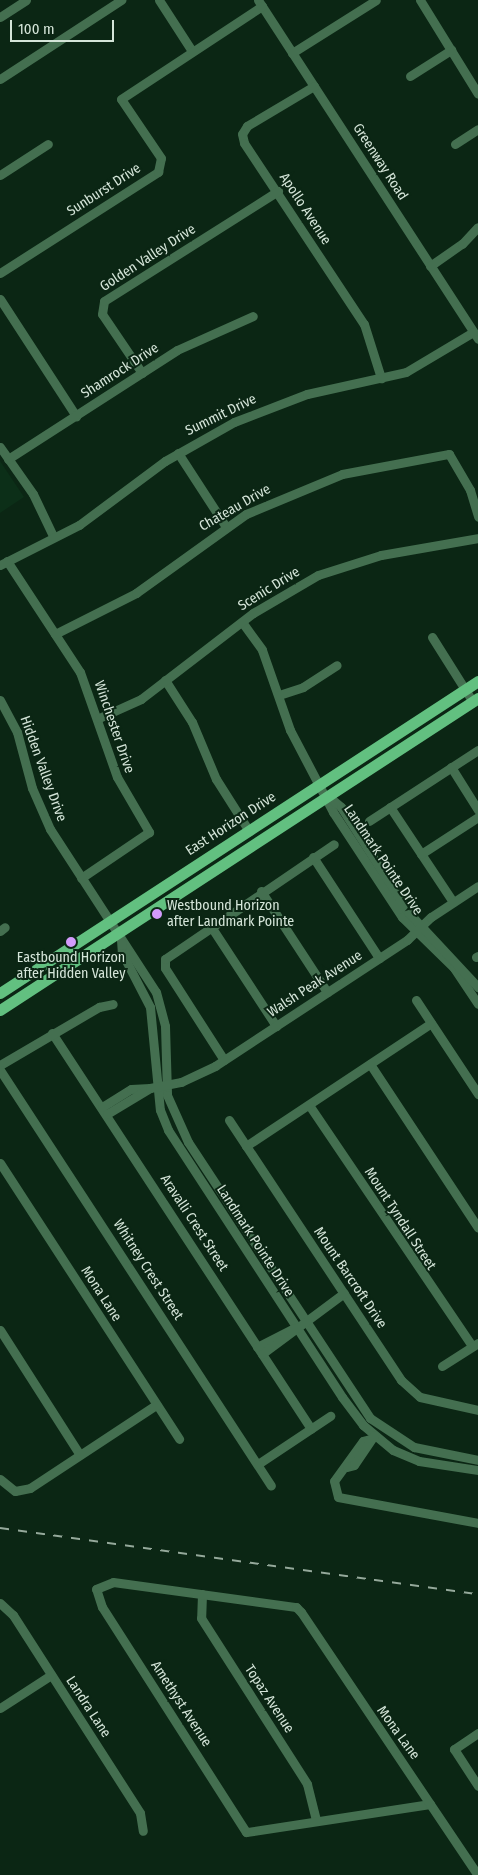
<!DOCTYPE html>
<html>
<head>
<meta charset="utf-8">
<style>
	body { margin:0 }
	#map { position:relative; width:478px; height:1875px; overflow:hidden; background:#0b2614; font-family:"Fira Sans Condensed",sans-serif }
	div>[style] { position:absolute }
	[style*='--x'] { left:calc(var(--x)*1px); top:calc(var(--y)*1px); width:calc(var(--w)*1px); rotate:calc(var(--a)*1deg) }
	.built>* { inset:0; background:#0c2f18 }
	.minor>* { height:9px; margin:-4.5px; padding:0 4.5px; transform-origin:4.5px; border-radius:4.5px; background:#446f50 }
	.major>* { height:11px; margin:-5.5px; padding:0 5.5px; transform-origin:5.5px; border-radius:5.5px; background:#62c080 }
	.rail>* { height:2px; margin-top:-1px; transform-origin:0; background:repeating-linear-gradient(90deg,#95a99b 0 9px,transparent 0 18px) }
	.dots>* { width:14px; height:14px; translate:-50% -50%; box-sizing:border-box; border:2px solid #0b2614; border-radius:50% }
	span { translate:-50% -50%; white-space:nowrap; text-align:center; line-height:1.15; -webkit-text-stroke:4px #0b2614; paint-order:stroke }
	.street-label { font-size:14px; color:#d5e5d9 }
	.poi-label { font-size:14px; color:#d5e5d9 }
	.left { translate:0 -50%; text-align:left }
	.scale { position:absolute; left:10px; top:20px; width:104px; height:22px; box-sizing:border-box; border:2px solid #d5e5d9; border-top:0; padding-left:6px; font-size:15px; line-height:18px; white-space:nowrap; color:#d5e5d9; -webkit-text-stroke:4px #0b2614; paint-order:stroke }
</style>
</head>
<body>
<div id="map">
	<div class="built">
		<i style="clip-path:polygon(0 461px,24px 497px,0 513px)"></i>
	</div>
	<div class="minor">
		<i style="--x:159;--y:0;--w:61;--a:57.1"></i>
		<i style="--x:258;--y:0;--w:404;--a:57"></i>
		<i style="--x:420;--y:0;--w:110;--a:58.3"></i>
		<i style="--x:0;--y:17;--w:31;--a:-33"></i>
		<i style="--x:292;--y:53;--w:99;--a:-32.2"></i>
		<i style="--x:410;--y:76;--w:49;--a:-32.4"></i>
		<i style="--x:0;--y:79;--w:145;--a:-33.1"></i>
		<i style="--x:314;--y:86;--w:78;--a:149.2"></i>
		<i style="--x:247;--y:126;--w:9;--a:122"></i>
		<i style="--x:242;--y:134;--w:9;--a:77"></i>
		<i style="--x:244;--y:143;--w:217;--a:56.5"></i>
		<i style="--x:364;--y:324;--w:57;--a:72.5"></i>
		<i style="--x:455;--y:144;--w:27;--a:-33"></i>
		<i style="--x:0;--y:175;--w:57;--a:-32.9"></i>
		<i style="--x:430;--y:266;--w:39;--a:-35"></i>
		<i style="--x:462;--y:244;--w:23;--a:-47"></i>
		<i style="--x:0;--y:273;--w:188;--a:-32.6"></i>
		<i style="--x:158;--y:172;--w:14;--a:-78"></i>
		<i style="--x:161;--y:158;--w:71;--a:-124.1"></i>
		<i style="--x:121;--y:99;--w:169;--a:-33.4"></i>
		<i style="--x:0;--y:299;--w:140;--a:57"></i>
		<i style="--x:142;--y:373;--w:71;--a:-124.1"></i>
		<i style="--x:102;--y:314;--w:13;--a:-81"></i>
		<i style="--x:104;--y:301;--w:206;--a:-32.3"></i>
		<i style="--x:0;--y:447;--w:57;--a:54.9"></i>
		<i style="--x:33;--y:494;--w:47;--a:64.5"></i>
		<i style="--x:178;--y:453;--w:88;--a:57"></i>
		<i style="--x:8;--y:459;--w:201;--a:-32.8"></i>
		<i style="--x:177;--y:350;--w:83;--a:-24.1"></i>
		<i style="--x:7;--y:561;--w:133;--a:56.7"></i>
		<i style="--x:80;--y:672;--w:111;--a:70.6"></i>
		<i style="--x:117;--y:777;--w:64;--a:59.8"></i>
		<i style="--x:149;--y:832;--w:82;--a:145.9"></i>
		<i style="--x:0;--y:565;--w:89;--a:-26.9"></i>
		<i style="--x:79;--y:525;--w:107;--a:-36.7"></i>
		<i style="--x:165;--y:461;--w:79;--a:-29.5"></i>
		<i style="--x:234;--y:422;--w:78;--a:-21"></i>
		<i style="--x:307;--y:394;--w:101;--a:-12.5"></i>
		<i style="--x:406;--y:372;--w:78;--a:-30.8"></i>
		<i style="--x:242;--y:622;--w:34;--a:54"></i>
		<i style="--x:262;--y:650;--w:85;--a:70.7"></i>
		<i style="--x:290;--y:730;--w:93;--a:62.3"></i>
		<i style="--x:333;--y:812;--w:126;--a:56.7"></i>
		<i style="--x:402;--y:917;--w:73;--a:44.4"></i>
		<i style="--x:454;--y:968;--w:43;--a:56.3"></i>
		<i style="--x:55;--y:634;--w:91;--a:-26.8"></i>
		<i style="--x:136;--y:593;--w:135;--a:-35.7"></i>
		<i style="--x:246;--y:514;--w:104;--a:-22.6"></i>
		<i style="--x:342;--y:474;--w:109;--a:-10.6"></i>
		<i style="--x:449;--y:454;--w:42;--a:59.7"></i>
		<i style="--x:470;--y:490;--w:28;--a:73"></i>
		<i style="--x:432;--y:637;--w:77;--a:57.8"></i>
		<i style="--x:165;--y:680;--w:50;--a:57.3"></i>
		<i style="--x:192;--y:722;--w:62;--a:67.2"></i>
		<i style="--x:216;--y:779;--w:62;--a:57.6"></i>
		<i style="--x:279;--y:695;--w:25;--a:-18"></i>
		<i style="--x:303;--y:687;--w:40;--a:-32.9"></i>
		<i style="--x:0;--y:700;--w:36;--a:62"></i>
		<i style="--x:17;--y:732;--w:58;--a:75"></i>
		<i style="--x:32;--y:788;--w:45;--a:66.3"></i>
		<i style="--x:50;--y:829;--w:194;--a:57"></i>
		<i style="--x:156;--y:992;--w:35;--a:75"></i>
		<i style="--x:165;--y:1026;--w:69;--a:88.3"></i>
		<i style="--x:167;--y:1095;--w:51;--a:65.9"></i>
		<i style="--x:188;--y:1142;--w:331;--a:56.6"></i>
		<i style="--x:370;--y:1418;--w:53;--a:33.4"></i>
		<i style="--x:414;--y:1447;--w:65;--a:11.5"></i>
		<i style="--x:99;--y:718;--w:46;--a:-24.3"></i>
		<i style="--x:141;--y:699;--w:141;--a:-37.5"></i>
		<i style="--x:253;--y:613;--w:75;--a:-30.3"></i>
		<i style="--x:318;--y:575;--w:66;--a:-17.6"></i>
		<i style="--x:381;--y:555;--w:98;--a:-9.9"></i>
		<i style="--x:451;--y:767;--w:51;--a:57.9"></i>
		<i style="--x:328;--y:796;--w:17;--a:40"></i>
		<i style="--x:341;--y:807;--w:125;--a:57.5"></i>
		<i style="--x:408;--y:912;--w:103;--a:47"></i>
		<i style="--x:390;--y:807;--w:114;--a:56.4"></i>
		<i style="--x:369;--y:821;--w:130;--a:-33.1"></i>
		<i style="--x:421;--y:854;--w:68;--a:-33"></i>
		<i style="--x:313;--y:857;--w:121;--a:56.8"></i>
		<i style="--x:261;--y:891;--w:121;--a:56.8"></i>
		<i style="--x:210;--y:925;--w:121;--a:56.8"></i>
		<i style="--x:0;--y:931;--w:6;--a:-39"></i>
		<i style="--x:121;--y:940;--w:13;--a:86"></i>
		<i style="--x:122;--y:953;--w:61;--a:62.6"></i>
		<i style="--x:150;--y:1007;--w:103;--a:84.5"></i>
		<i style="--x:160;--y:1110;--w:22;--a:68"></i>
		<i style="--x:168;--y:1130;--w:319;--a:56.9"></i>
		<i style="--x:342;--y:1397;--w:35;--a:53"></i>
		<i style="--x:363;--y:1425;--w:39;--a:40"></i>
		<i style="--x:393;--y:1450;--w:28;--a:23"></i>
		<i style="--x:419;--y:1461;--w:60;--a:8.7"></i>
		<i style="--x:476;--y:957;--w:2;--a:-27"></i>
		<i style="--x:416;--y:1000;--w:113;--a:56.6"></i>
		<i style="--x:52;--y:1033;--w:473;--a:56.8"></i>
		<i style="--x:224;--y:1060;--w:109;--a:-122.7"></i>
		<i style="--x:165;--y:968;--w:9;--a:-90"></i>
		<i style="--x:165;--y:959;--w:204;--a:-34.2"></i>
		<i style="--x:370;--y:1064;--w:196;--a:56.6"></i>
		<i style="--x:0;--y:1065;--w:115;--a:-30.4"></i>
		<i style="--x:99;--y:1007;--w:14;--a:-12"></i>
		<i style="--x:0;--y:1070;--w:496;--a:56.9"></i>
		<i style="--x:309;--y:1105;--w:291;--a:55.9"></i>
		<i style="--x:102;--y:1107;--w:34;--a:-32"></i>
		<i style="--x:131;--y:1089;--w:19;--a:-3"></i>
		<i style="--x:107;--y:1114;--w:50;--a:-31.2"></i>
		<i style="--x:150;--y:1088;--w:32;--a:-11"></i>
		<i style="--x:181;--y:1082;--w:38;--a:-25"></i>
		<i style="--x:215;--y:1066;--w:230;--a:-33.3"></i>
		<i style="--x:407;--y:940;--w:33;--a:-44"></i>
		<i style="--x:431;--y:917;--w:56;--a:-33.4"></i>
		<i style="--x:229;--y:1120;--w:312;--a:56.5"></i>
		<i style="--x:401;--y:1380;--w:25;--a:42"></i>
		<i style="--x:420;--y:1397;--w:59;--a:12.6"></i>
		<i style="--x:246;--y:1146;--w:222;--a:-33.6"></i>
		<i style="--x:0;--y:1163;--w:329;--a:57"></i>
		<i style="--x:0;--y:1330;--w:148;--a:57.4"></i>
		<i style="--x:257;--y:1347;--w:44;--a:-27.1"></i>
		<i style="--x:262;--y:1354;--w:102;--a:-36.6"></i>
		<i style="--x:442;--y:1366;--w:43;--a:-32.6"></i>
		<i style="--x:370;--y:1439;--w:7;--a:164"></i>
		<i style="--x:363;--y:1441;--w:49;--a:125.9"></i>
		<i style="--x:334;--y:1481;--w:16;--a:76"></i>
		<i style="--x:338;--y:1497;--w:142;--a:10.5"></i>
		<i style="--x:258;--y:1464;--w:87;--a:-33.7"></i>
		<i style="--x:347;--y:1467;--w:7;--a:-16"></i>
		<i style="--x:354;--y:1465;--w:36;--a:-56"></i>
		<i style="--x:0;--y:1479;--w:19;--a:39"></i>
		<i style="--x:15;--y:1491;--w:15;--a:-11"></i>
		<i style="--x:30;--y:1488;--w:151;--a:-33.4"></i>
		<i style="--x:202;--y:1594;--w:24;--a:92"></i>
		<i style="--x:201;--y:1618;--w:197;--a:57.4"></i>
		<i style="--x:307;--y:1784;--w:37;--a:76"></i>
		<i style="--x:0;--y:1603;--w:18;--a:43"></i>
		<i style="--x:13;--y:1615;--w:235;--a:57.3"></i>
		<i style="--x:140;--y:1813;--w:18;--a:81"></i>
		<i style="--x:0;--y:1708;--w:61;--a:-32.9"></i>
		<i style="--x:478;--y:1733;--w:29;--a:146"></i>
		<i style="--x:454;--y:1749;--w:44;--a:57"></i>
		<i style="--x:430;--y:1804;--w:186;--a:171.3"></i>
		<i style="--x:246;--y:1832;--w:267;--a:-122.6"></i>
		<i style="--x:102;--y:1607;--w:19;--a:-108"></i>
		<i style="--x:96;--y:1589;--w:18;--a:-22"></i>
		<i style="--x:113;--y:1582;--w:185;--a:7.8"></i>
		<i style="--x:296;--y:1607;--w:7;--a:45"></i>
		<i style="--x:301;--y:1612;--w:317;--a:56.1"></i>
	</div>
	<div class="major">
		<i style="--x:0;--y:993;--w:571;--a:-33.13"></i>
		<i style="--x:0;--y:1010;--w:571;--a:-33.13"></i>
	</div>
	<div class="rail">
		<i style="--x:0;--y:1528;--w:483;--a:7.9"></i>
	</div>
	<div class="dots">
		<i style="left:157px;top:914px;background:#d39cfc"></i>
		<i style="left:71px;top:942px;background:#d39cfc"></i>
	</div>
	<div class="street-label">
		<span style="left:380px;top:162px;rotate:57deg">Greenway Road</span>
		<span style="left:104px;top:190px;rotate:-33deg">Sunburst Drive</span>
		<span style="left:305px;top:209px;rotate:57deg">Apollo Avenue</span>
		<span style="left:148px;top:258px;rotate:-33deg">Golden Valley Drive</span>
		<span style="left:120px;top:371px;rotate:-33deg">Shamrock Drive</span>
		<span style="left:221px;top:415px;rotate:-26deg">Summit Drive</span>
		<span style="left:235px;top:508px;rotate:-30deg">Chateau Drive</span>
		<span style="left:269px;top:589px;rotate:-32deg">Scenic Drive</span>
		<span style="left:114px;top:727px;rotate:71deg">Winchester Drive</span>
		<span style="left:43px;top:769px;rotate:70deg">Hidden Valley Drive</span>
		<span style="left:231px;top:824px;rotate:-33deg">East Horizon Drive</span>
		<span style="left:383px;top:860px;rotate:56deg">Landmark Pointe Drive</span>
		<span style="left:315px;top:984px;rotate:-33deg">Walsh Peak Avenue</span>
		<span style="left:400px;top:1219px;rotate:57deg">Mount Tyndall Street</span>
		<span style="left:194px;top:1223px;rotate:57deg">Aravalli Crest Street</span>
		<span style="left:255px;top:1241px;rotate:57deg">Landmark Pointe Drive</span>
		<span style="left:148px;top:1270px;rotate:57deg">Whitney Crest Street</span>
		<span style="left:350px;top:1278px;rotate:56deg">Mount Barcroft Drive</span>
		<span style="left:101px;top:1294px;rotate:57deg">Mona Lane</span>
		<span style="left:269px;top:1699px;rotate:57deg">Topaz Avenue</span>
		<span style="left:181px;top:1704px;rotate:57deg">Amethyst Avenue</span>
		<span style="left:88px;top:1707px;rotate:57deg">Landra Lane</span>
		<span style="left:398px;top:1733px;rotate:54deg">Mona Lane</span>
	</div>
	<div class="poi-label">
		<span class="left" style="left:167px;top:914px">Westbound Horizon<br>after Landmark Pointe</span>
		<span style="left:71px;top:966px">Eastbound Horizon<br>after Hidden Valley</span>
	</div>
	<div class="scale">100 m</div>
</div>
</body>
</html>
